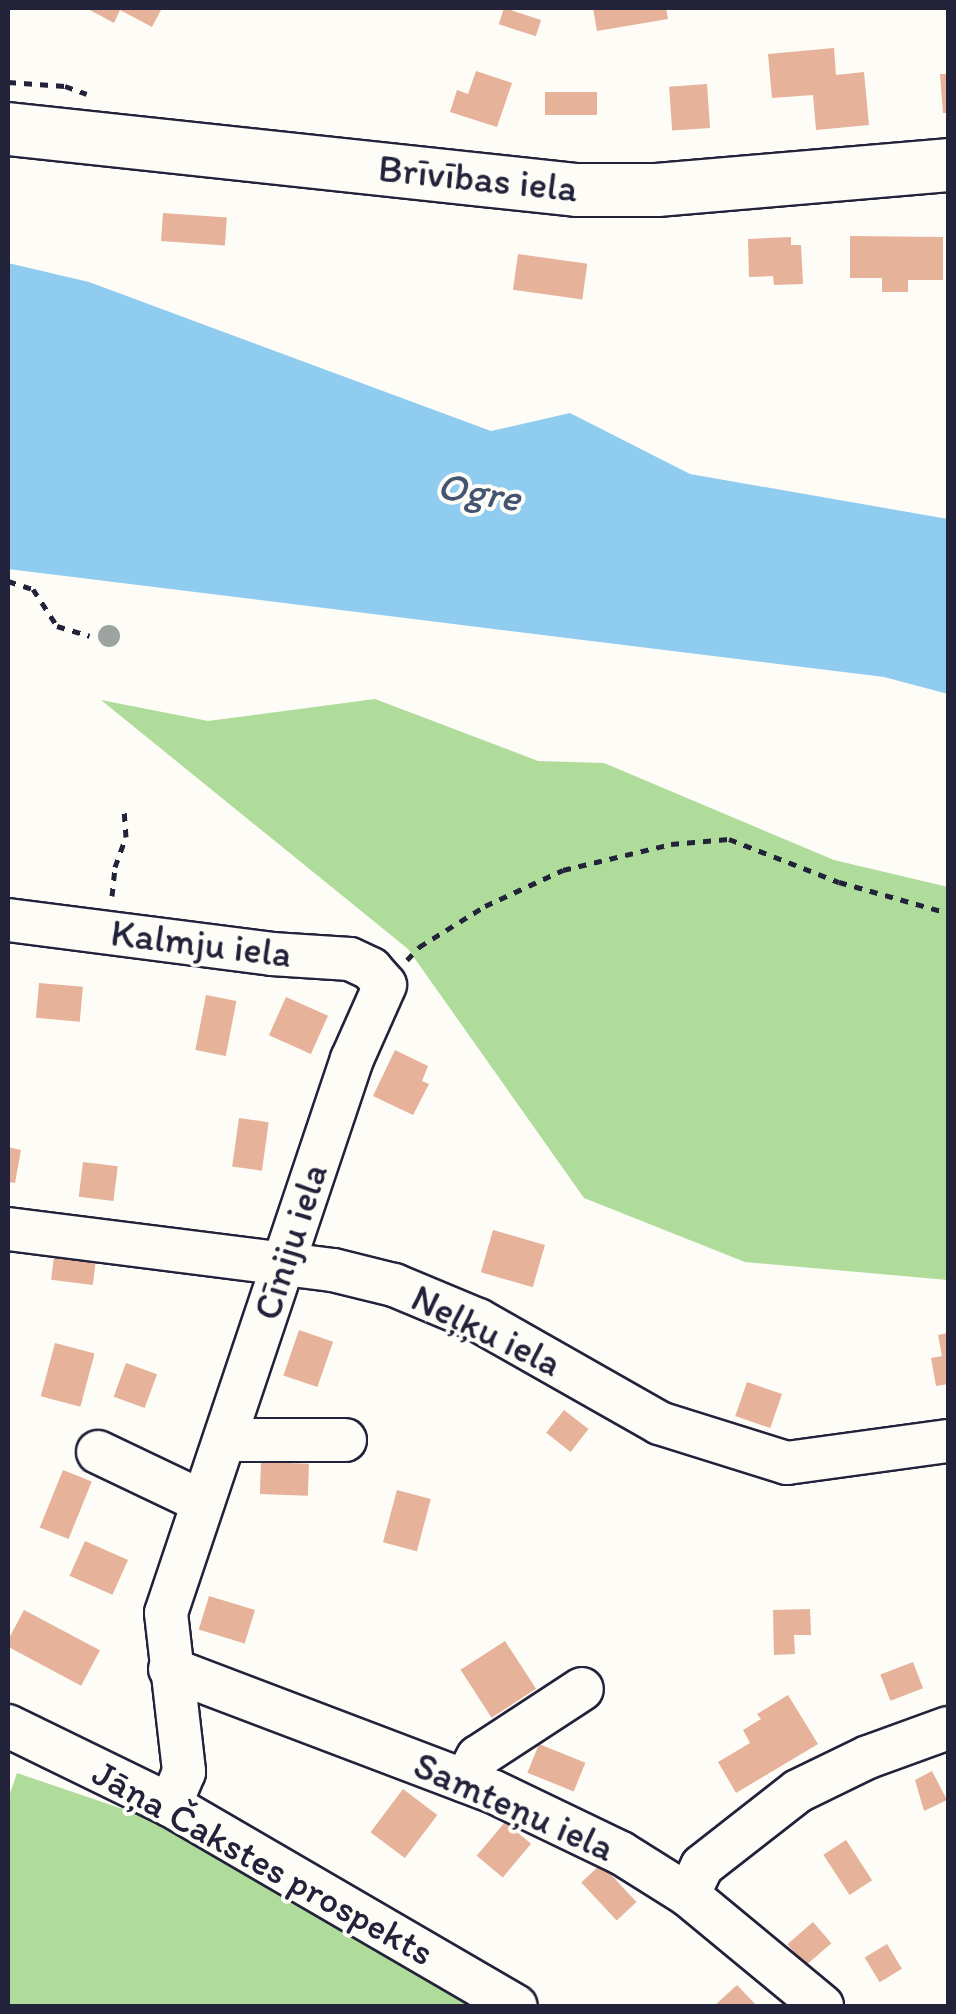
<!DOCTYPE html>
<html>
<head>
<meta charset="utf-8">
<style>
	body { margin:0 }
	#map { position:relative; width:956px; height:2014px; overflow:hidden; background:#fdfcf7; font-family:Itim,sans-serif }
	div>[style] { position:absolute }
	[style*='--x'] { left:calc(var(--x)*1px); top:calc(var(--y)*1px); width:calc(var(--w)*1px); rotate:calc(var(--a)*1deg) }
	.green>* { inset:0; background:#afdc9b }
	.water>* { inset:0; background:#90ccf0 }
	.building>* { inset:0; background:#e6b299; transform-origin:0 0 }
	.path>* { height:5px; margin-top:-2.5px; transform-origin:0; background:repeating-linear-gradient(90deg,#22223b 0 8px,transparent 0 16px) }
	.roads { filter:drop-shadow(2px 0 #22223b) drop-shadow(-2px 0 #22223b) drop-shadow(0 2px #22223b) drop-shadow(0 -2px #22223b) }
	.minor>* { height:42px; margin:-21px; padding:0 21px; transform-origin:21px; border-radius:21px; background:#fdfcf7 }
	.major>* { height:52px; margin:-26px; padding:0 26px; transform-origin:26px; border-radius:26px; background:#fdfcf7 }
	.trees>* { width:22px; height:22px; margin:-11px; border-radius:50%; background:#9ca3a0 }
	span { translate:-50% -50%; white-space:nowrap; text-align:center; line-height:1.15; -webkit-text-stroke:8px #fdfcf7; paint-order:stroke }
	.street-label { font-size:38px; color:#22223b }
	.water-label { font-size:40px; color:#435571; font-style:italic }
	.frame { position:absolute; inset:0; border:10px solid #22223b; pointer-events:none }
</style>
</head>
<body>
<div id="map">
	<div class="green">
		<i style="clip-path:polygon(375px 699px,538px 761px,604px 763px,834px 860px,948px 887px,948px 1280px,745px 1262px,584px 1198px,408px 949px,101px 700px,208px 721px)"></i>
		<i style="clip-path:polygon(17px 1773px,170px 1825px,479px 2006px,8px 2006px,8px 1799px)"></i>
	</div>
	<div class="water">
		<i style="clip-path:polygon(8px 263px,89px 282px,491px 431px,570px 413px,690px 474px,948px 519px,948px 694px,884px 677px,8px 569px)"></i>
	</div>
	<div class="building">
		<i style="clip-path:polygon(86px 8px,162px 8px,152px 27px,120px 10px,114px 23px)"></i>
		<i style="left:504px;top:8px;width:39px;height:17px;rotate:18deg"></i>
		<i style="clip-path:polygon(593px 8px,666px 8px,668px 19px,597px 31px)"></i>
		<i style="clip-path:polygon(834px 48px,836px 75px,864px 72px,869px 125px,816px 130px,813px 95px,772px 98px,768px 54px)"></i>
		<i style="clip-path:polygon(476px 71px,512px 83px,497px 127px,450px 112px,457px 90px,468px 94px)"></i>
		<i style="clip-path:polygon(940px 74px,948px 74px,948px 113px,943px 113px)"></i>
		<i style="left:707px;top:84px;width:44px;height:38px;rotate:86deg"></i>
		<i style="left:597px;top:92px;width:23px;height:52px;rotate:90deg"></i>
		<i style="left:163px;top:213px;width:64px;height:28px;rotate:4deg"></i>
		<i style="clip-path:polygon(850px 236px,943px 237px,943px 280px,908px 280px,908px 292px,882px 292px,882px 278px,850px 278px)"></i>
		<i style="clip-path:polygon(791px 237px,791px 245px,801px 245px,803px 284px,774px 285px,773px 276px,749px 277px,748px 239px)"></i>
		<i style="left:518px;top:254px;width:70px;height:36px;rotate:8deg"></i>
		<i style="left:39px;top:983px;width:44px;height:35px;rotate:5deg"></i>
		<i style="left:206px;top:995px;width:31px;height:56px;rotate:11deg"></i>
		<i style="left:286px;top:997px;width:46px;height:42px;rotate:24deg"></i>
		<i style="clip-path:polygon(395px 1050px,428px 1066px,422px 1081px,429px 1084px,413px 1115px,373px 1096px)"></i>
		<i style="left:239px;top:1118px;width:30px;height:49px;rotate:8deg"></i>
		<i style="clip-path:polygon(8px 1147px,21px 1150px,15px 1183px,8px 1182px)"></i>
		<i style="left:83px;top:1162px;width:35px;height:35px;rotate:7deg"></i>
		<i style="left:493px;top:1230px;width:54px;height:44px;rotate:16deg"></i>
		<i style="left:55px;top:1248px;width:42px;height:32px;rotate:7deg"></i>
		<i style="left:299px;top:1330px;width:36px;height:48px;rotate:19deg"></i>
		<i style="clip-path:polygon(948px 1333px,948px 1384px,936px 1386px,931px 1358px,942px 1356px,938px 1335px)"></i>
		<i style="left:55px;top:1343px;width:41px;height:55px;rotate:15deg"></i>
		<i style="left:126px;top:1363px;width:33px;height:36px;rotate:20deg"></i>
		<i style="left:747px;top:1382px;width:37px;height:36px;rotate:19deg"></i>
		<i style="left:564px;top:1410px;width:31px;height:29px;rotate:38deg"></i>
		<i style="left:261px;top:1462px;width:48px;height:32px;rotate:2deg"></i>
		<i style="left:63px;top:1470px;width:31px;height:62px;rotate:22deg"></i>
		<i style="left:397px;top:1490px;width:35px;height:54px;rotate:15deg"></i>
		<i style="left:85px;top:1541px;width:47px;height:38px;rotate:24deg"></i>
		<i style="left:209px;top:1596px;width:48px;height:35px;rotate:17deg"></i>
		<i style="clip-path:polygon(810px 1609px,811px 1635px,794px 1635px,795px 1654px,774px 1655px,773px 1610px)"></i>
		<i style="left:24px;top:1610px;width:86px;height:40px;rotate:28deg"></i>
		<i style="left:505px;top:1641px;width:57px;height:53px;rotate:57deg"></i>
		<i style="left:913px;top:1662px;width:28px;height:35px;rotate:69deg"></i>
		<i style="clip-path:polygon(788px 1695px,818px 1744px,736px 1793px,718px 1762px,750px 1743px,743px 1730px,761px 1719px,757px 1714px)"></i>
		<i style="left:539px;top:1744px;width:50px;height:31px;rotate:22deg"></i>
		<i style="clip-path:polygon(932px 1771px,947px 1800px,924px 1811px,915px 1780px)"></i>
		<i style="left:403px;top:1789px;width:43px;height:54px;rotate:37deg"></i>
		<i style="left:505px;top:1822px;width:34px;height:44px;rotate:40deg"></i>
		<i style="left:846px;top:1840px;width:48px;height:27px;rotate:57deg"></i>
		<i style="left:601px;top:1864px;width:52px;height:27px;rotate:47deg"></i>
		<i style="left:813px;top:1922px;width:28px;height:34px;rotate:49deg"></i>
		<i style="left:887px;top:1944px;width:29px;height:26px;rotate:59deg"></i>
		<i style="clip-path:polygon(737px 1985px,757px 2006px,714px 2006px)"></i>
	</div>
	<div class="path">
		<i style="--x:8;--y:82;--w:57;--a:4"></i>
		<i style="--x:65;--y:86;--w:23;--a:20"></i>
		<i style="--x:8;--y:581;--w:26;--a:18"></i>
		<i style="--x:33;--y:589;--w:44;--a:57"></i>
		<i style="--x:57;--y:626;--w:34;--a:17"></i>
		<i style="--x:112;--y:896;--w:29;--a:-84"></i>
		<i style="--x:115;--y:867;--w:32;--a:-70"></i>
		<i style="--x:126;--y:837;--w:30;--a:-94"></i>
		<i style="--x:407;--y:960;--w:18;--a:-47"></i>
		<i style="--x:419;--y:947;--w:78;--a:-31.8"></i>
		<i style="--x:485;--y:906;--w:86;--a:-24.8"></i>
		<i style="--x:563;--y:870;--w:111;--a:-13.5"></i>
		<i style="--x:671;--y:844;--w:58;--a:-4.9"></i>
		<i style="--x:729;--y:839;--w:118;--a:21.4"></i>
		<i style="--x:839;--y:882;--w:113;--a:15.9"></i>
	</div>
	<div class="roads">
		<div class="minor">
			<i style="--x:8;--y:920;--w:266;--a:7.3"></i>
			<i style="--x:272;--y:954;--w:78;--a:3.7"></i>
			<i style="--x:350;--y:959;--w:23;--a:25"></i>
			<i style="--x:371;--y:969;--w:21;--a:49"></i>
			<i style="--x:385;--y:985;--w:81;--a:114"></i>
			<i style="--x:352;--y:1059;--w:584;--a:108.56"></i>
			<i style="--x:166;--y:1613;--w:160;--a:83.5"></i>
			<i style="--x:184;--y:1772;--w:36;--a:113"></i>
			<i style="--x:8;--y:1229;--w:328;--a:7.2"></i>
			<i style="--x:333;--y:1270;--w:63;--a:13.8"></i>
			<i style="--x:394;--y:1285;--w:91;--a:22.6"></i>
			<i style="--x:478;--y:1320;--w:208;--a:29.6"></i>
			<i style="--x:659;--y:1423;--w:134;--a:17.4"></i>
			<i style="--x:787;--y:1463;--w:162;--a:-7.8"></i>
			<i style="--x:225;--y:1440;--w:120;--a:0"></i>
			<i style="--x:98;--y:1452;--w:116;--a:25.5"></i>
			<i style="--x:170;--y:1669;--w:344;--a:20.8"></i>
			<i style="--x:492;--y:1791;--w:143;--a:25.7"></i>
			<i style="--x:621;--y:1853;--w:79;--a:32.1"></i>
			<i style="--x:688;--y:1895;--w:174;--a:39.6"></i>
			<i style="--x:8;--y:1726;--w:180;--a:26"></i>
			<i style="--x:170;--y:1805;--w:400;--a:30.2"></i>
			<i style="--x:465;--y:1781;--w:27;--a:-62"></i>
			<i style="--x:478;--y:1757;--w:124;--a:-33.2"></i>
			<i style="--x:688;--y:1895;--w:32;--a:-64"></i>
			<i style="--x:702;--y:1866;--w:122;--a:-38"></i>
			<i style="--x:798;--y:1791;--w:78;--a:-25.9"></i>
			<i style="--x:868;--y:1757;--w:85;--a:-19.9"></i>
		</div>
		<div class="major">
			<i style="--x:8;--y:129;--w:572;--a:6.12"></i>
			<i style="--x:577;--y:190;--w:80;--a:0"></i>
			<i style="--x:657;--y:190;--w:292;--a:-4.9"></i>
		</div>
	</div>
	<div class="trees">
		<i style="left:109px;top:636px"></i>
	</div>
	<div class="street-label">
		<span style="left:478px;top:179px;rotate:6deg">Brīvības iela</span>
		<span style="left:201px;top:944px;rotate:7deg">Kalmju iela</span>
		<span style="left:291px;top:1242px;rotate:-72deg">Cīniju iela</span>
		<span style="left:486px;top:1331px;rotate:26deg">Neļķu iela</span>
		<span style="left:514px;top:1807px;rotate:24deg">Samteņu iela</span>
		<span style="left:263px;top:1863px;rotate:29deg">Jāņa Čakstes prospekts</span>
	</div>
	<div class="water-label">
		<span style="left:479px;top:491px;rotate:9deg">Ogre</span>
	</div>
	<div class="frame"></div>
</div>
</body>
</html>
